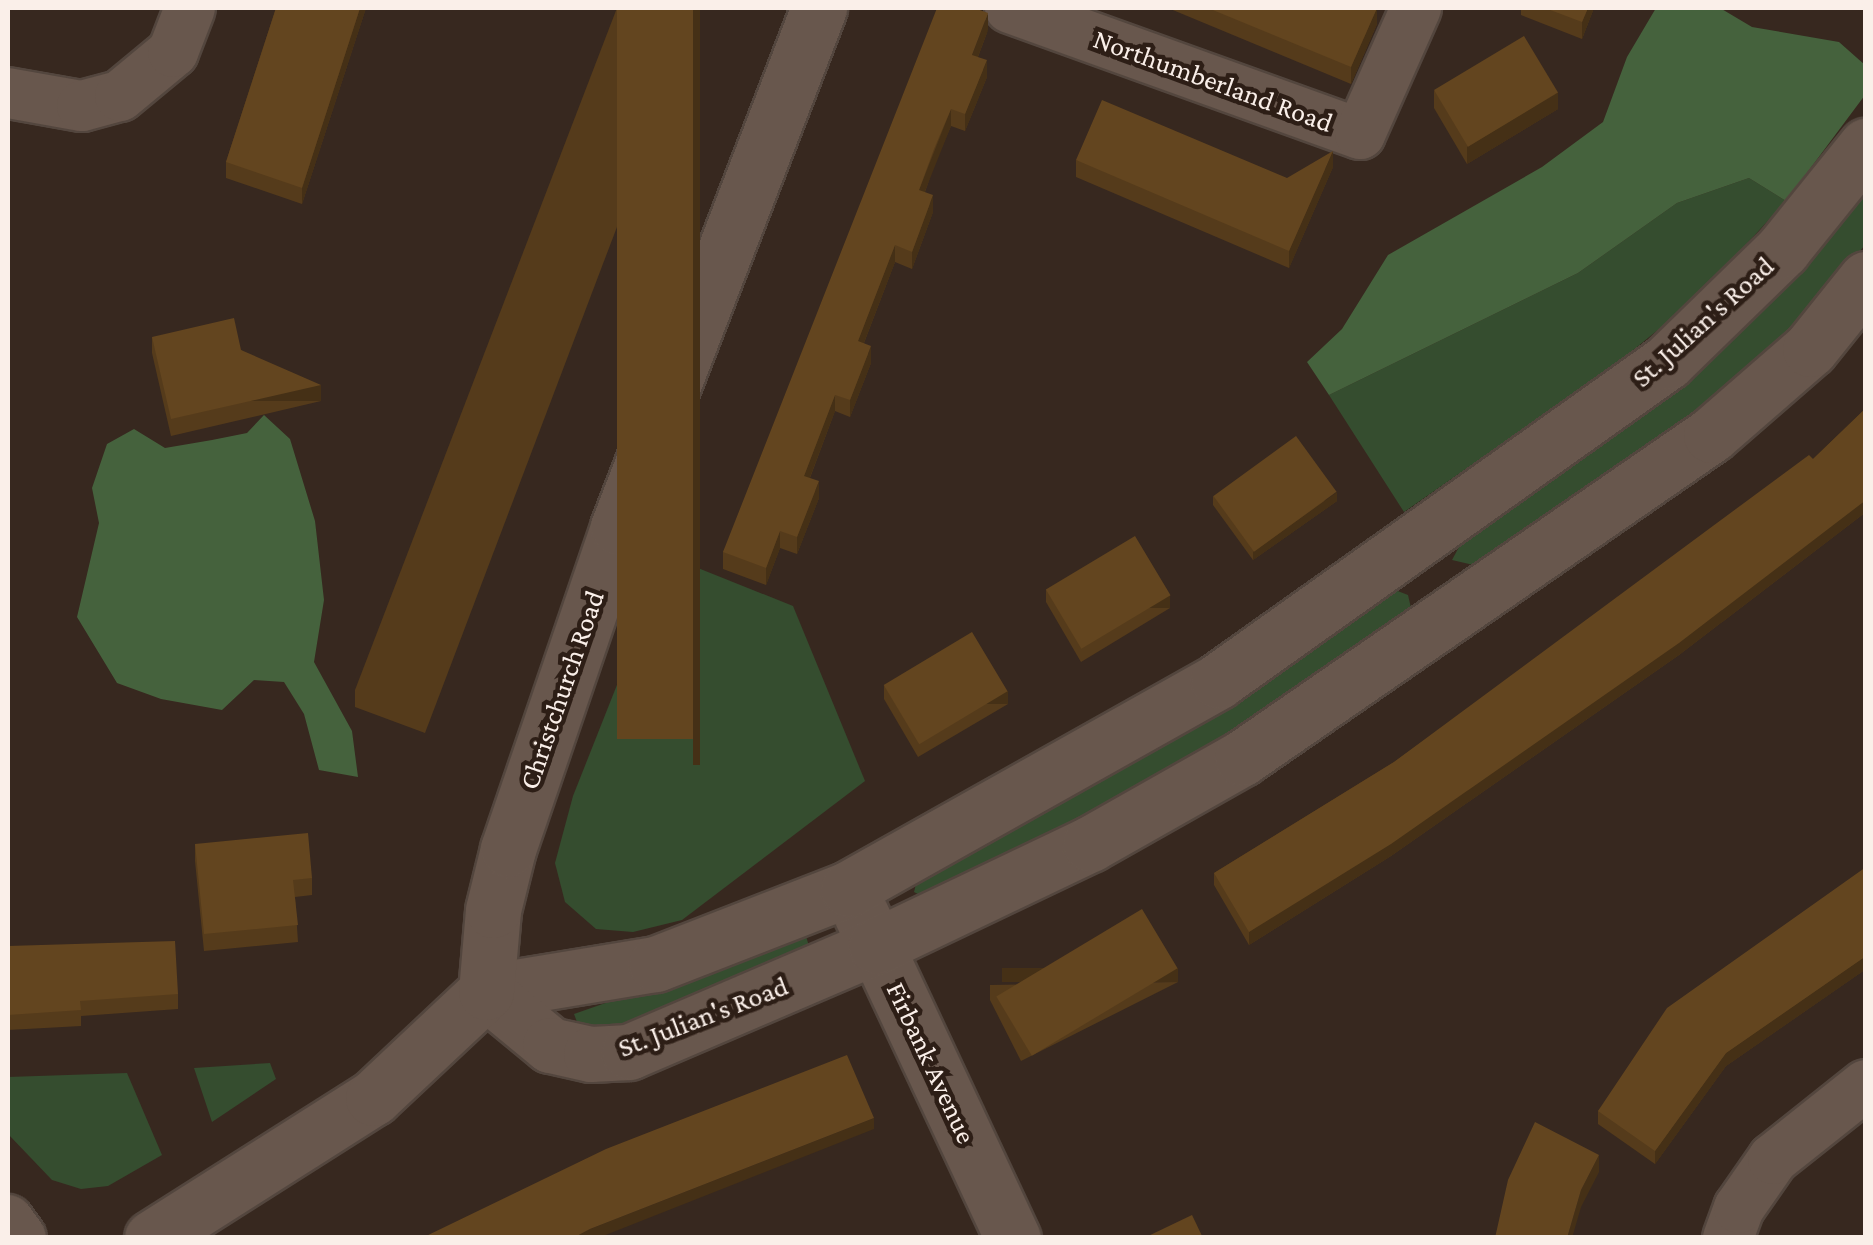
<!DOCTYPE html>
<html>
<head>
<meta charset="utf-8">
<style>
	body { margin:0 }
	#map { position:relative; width:1873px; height:1245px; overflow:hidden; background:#37281f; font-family:"Crimson Pro",serif }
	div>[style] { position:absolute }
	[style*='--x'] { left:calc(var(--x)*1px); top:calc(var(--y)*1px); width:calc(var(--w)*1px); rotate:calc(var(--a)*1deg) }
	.green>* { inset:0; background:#354d2f }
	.forest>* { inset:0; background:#45623d }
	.roads { filter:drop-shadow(2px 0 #53463e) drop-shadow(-2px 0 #53463e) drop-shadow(0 2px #53463e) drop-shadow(0 -2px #53463e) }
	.street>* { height:50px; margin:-25px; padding:0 25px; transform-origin:25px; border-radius:25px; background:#68574d }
	.secondary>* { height:55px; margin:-27.5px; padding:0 27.5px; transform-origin:27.5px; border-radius:27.5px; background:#68574d }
	.wall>* { inset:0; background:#553b1b }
	.shaded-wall>* { inset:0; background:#453016; transform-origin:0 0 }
	.building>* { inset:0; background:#63451f; transform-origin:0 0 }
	span { translate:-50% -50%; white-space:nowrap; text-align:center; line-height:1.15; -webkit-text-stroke:9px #2d1e16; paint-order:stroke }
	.street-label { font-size:28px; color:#faefe9 }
	.frame { position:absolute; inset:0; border:10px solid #faefe9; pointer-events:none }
</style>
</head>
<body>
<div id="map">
	<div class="green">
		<i style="clip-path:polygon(1749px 178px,1786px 201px,1698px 297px,1615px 365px,1404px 512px,1329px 395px,1578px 273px,1677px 203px)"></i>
		<i style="clip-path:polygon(1865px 184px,1865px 245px,1806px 315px,1730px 385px,1482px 567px,1452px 560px,1459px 547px,1778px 292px)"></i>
		<i style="clip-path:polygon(668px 556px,793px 606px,865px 781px,682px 920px,633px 932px,596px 929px,565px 902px,555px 863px,573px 796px)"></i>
		<i style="clip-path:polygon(1395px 590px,1408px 595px,1411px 608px,1312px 687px,1000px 869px,928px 899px,914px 892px,917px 880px,1258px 685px)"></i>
		<i style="clip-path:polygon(805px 933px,809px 946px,640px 1035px,580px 1030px,574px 1014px)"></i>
		<i style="clip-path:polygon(270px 1063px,276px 1079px,212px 1122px,194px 1068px)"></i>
		<i style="clip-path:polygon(127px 1073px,162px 1155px,108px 1186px,81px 1189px,52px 1180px,8px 1134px,8px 1077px)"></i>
	</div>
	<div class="forest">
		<i style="clip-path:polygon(1656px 8px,1720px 8px,1752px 27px,1839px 42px,1865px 65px,1865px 95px,1786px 201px,1749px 178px,1677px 203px,1578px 273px,1329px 395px,1307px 362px,1342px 329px,1388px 255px,1542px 167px,1603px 122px,1627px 57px)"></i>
		<i style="clip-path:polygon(264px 415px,290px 439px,315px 521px,324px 600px,314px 662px,352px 731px,358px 777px,319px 770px,304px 714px,284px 682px,254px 680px,222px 710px,161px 699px,117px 683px,77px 617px,99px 523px,92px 488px,107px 444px,134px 429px,165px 448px,212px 440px,247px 433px)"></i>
	</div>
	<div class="roads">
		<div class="street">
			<i style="--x:1010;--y:8;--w:372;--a:19.8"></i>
			<i style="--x:1360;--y:134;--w:138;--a:-66"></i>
			<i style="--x:8;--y:93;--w:75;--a:10"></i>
			<i style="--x:82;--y:106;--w:39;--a:-15"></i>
			<i style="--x:120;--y:96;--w:69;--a:-39.7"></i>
			<i style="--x:173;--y:52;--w:47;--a:-68.9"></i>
			<i style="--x:8;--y:1220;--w:22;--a:54"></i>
			<i style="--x:1728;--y:1238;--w:32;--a:-70"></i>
			<i style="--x:1739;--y:1208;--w:60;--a:-55.2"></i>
			<i style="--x:1773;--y:1159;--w:119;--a:-38.5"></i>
		</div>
		<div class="secondary">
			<i style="--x:861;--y:914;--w:358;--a:64.9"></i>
			<i style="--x:486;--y:992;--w:172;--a:-9.4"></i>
			<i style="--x:656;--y:964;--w:206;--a:-21.3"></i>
			<i style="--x:848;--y:889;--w:424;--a:-29.3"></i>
			<i style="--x:1218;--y:681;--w:551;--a:-35.39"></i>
			<i style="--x:1667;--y:362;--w:161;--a:-44.2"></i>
			<i style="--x:1782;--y:250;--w:134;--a:-51.1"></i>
			<i style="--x:486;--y:992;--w:83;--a:39.6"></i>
			<i style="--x:550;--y:1045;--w:42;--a:12.4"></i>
			<i style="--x:591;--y:1054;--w:38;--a:-3"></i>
			<i style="--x:629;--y:1052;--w:269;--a:-23.2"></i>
			<i style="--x:876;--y:946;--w:237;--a:-25.5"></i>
			<i style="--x:1090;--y:844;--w:175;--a:-29.5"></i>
			<i style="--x:1242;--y:758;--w:569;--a:-34.56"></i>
			<i style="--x:1711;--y:435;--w:131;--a:-41"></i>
			<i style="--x:1810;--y:349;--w:90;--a:-51.3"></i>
			<i style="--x:152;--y:1238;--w:262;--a:-32.4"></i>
			<i style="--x:373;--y:1098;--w:155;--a:-43.2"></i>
			<i style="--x:486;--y:992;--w:82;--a:-85.1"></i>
			<i style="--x:493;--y:910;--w:63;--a:-76.2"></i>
			<i style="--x:508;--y:849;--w:340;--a:-71.1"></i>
			<i style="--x:618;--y:527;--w:557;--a:-68.83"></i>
		</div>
	</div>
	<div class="wall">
		<i style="clip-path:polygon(276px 8px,366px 8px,302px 204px,226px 178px,226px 162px)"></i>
		<i style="clip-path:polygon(617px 8px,700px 8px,425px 733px,355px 707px,355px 690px)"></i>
		<i style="clip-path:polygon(1168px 8px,1377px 8px,1377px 24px,1351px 84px)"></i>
		<i style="clip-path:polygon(1521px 8px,1594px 8px,1582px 39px,1521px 15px)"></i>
		<i style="clip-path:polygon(988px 30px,978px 57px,987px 77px,965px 131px,951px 126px,934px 166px,925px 192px,933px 212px,912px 269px,895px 262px,864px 343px,871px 363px,850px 417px,835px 411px,810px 478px,819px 498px,797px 554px,780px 548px,766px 585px,723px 569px,723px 552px)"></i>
		<i style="clip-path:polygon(1434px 91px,1558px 109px,1467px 164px,1434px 108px)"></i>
		<i style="clip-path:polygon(1076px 160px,1287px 178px,1333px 167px,1289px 268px,1076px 177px)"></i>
		<i style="clip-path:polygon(152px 337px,241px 350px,321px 401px,171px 436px,152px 353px)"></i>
		<i style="clip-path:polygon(1866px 408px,1866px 512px,1679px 655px,1391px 856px,1249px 945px,1214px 885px,1214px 873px,1394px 762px,1813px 459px)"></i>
		<i style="clip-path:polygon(1213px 496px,1337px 501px,1253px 560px,1213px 505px)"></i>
		<i style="clip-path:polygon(1046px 590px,1170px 608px,1081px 662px,1046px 602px)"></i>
		<i style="clip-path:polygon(884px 686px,1008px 704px,918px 757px,884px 699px)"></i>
		<i style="clip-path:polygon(195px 844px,312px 878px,312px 895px,295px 897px,298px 942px,204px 951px,195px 861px)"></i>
		<i style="clip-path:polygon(1866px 867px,1866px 969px,1726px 1066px,1655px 1164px,1598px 1124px,1598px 1111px)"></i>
		<i style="clip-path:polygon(8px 946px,178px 994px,178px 1009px,81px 1016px,81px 1026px,8px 1030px)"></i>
		<i style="clip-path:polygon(1178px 982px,1021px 1061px,990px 1000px,990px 985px)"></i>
	</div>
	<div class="shaded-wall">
		<i style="clip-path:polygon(360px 8px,366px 8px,302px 204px,302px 188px)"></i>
		<i style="left:693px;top:8px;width:7px;height:757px"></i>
		<i style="clip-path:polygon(1377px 8px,1377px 24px,1351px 84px,1351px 67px)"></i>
		<i style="clip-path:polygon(1588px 8px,1594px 8px,1582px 39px,1582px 22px)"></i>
		<i style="clip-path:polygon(988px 13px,988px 30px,972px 72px,972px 55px)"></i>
		<i style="clip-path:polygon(987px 60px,987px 77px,965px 131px,965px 114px)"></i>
		<i style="clip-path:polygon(1558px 92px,1558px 109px,1467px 164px,1467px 147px)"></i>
		<i style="clip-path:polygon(951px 109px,951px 126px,919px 206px,919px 190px)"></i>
		<i style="clip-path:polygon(1333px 151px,1333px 167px,1289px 268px,1289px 251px)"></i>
		<i style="clip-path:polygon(933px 195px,933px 212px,912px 269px,912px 252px)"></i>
		<i style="clip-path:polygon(895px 245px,895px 262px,858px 358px,858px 341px)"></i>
		<i style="clip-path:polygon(871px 346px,871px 363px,850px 417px,850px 400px)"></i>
		<i style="left:321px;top:385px;width:16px;height:154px;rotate:90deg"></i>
		<i style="clip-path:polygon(835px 395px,835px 411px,804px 493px,804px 476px)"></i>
		<i style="clip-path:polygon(819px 481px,819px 498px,797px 554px,797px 537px)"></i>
		<i style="clip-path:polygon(1337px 492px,1337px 501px,1253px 560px,1253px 552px)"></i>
		<i style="clip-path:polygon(1866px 500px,1866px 512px,1679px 655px,1391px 856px,1249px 945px,1249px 932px)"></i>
		<i style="clip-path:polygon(780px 531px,780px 548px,766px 585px,766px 568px)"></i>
		<i style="left:1170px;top:595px;width:13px;height:104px;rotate:90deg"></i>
		<i style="left:1008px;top:691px;width:13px;height:104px;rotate:90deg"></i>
		<i style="clip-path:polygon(1866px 956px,1866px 969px,1726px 1066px,1655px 1164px,1655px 1151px,1726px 1053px)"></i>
		<i style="left:1178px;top:968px;width:14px;height:176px;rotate:90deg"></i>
		<i style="clip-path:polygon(874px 1118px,874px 1129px,598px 1238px,573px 1238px,590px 1229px)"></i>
		<i style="clip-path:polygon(1599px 1155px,1599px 1172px,1581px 1207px,1572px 1238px,1567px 1238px,1581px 1190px)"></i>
	</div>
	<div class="building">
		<i style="clip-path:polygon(276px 8px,360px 8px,302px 188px,226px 162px)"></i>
		<i style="left:617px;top:8px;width:76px;height:731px"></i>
		<i style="clip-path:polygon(937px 8px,974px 8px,988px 13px,972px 55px,987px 60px,965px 114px,951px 109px,934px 149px,919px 190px,933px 195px,912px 252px,895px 245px,858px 341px,871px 346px,850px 400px,835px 395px,804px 476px,819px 481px,797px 537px,780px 531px,766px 568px,723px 552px)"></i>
		<i style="clip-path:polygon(1208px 8px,1377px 8px,1351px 67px)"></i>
		<i style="clip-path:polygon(1545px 8px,1588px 8px,1582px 22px)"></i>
		<i style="left:1524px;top:36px;width:66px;height:105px;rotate:59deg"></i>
		<i style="clip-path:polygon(1102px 100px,1287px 178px,1333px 151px,1289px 251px,1076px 160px)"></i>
		<i style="clip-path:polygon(234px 318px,241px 350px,321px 385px,171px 419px,152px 337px)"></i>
		<i style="clip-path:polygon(1866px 408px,1866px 500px,1679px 643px,1391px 844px,1249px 932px,1214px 873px,1394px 762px,1809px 455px,1813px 459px)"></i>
		<i style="left:1296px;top:436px;width:69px;height:102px;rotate:54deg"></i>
		<i style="left:1135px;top:536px;width:69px;height:104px;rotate:59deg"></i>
		<i style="left:972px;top:632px;width:69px;height:103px;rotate:59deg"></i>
		<i style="clip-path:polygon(308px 833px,312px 878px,293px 880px,298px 925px,204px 934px,195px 844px)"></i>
		<i style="clip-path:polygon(1866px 867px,1866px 956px,1726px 1053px,1655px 1151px,1598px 1111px,1667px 1008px)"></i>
		<i style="left:1142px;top:909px;width:69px;height:170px;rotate:59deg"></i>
		<i style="clip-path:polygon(175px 941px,178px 994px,80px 1001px,81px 1010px,8px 1015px,8px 946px)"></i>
		<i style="clip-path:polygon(847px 1055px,874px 1118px,590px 1229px,573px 1238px,422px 1238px,606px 1149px)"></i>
		<i style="clip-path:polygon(1535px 1122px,1599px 1155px,1581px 1190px,1567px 1238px,1495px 1238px,1508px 1180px)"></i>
		<i style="clip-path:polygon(1192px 1215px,1203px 1238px,1144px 1238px)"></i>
	</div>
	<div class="street-label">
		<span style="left:1213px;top:81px;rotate:20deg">Northumberland Road</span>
		<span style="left:1703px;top:322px;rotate:-42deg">St. Julian's Road</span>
		<span style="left:562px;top:690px;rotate:-71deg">Christchurch Road</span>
		<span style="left:703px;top:1017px;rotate:-21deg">St. Julian's Road</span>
		<span style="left:931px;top:1063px;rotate:65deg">Firbank Avenue</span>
	</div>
	<div class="frame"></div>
</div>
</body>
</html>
